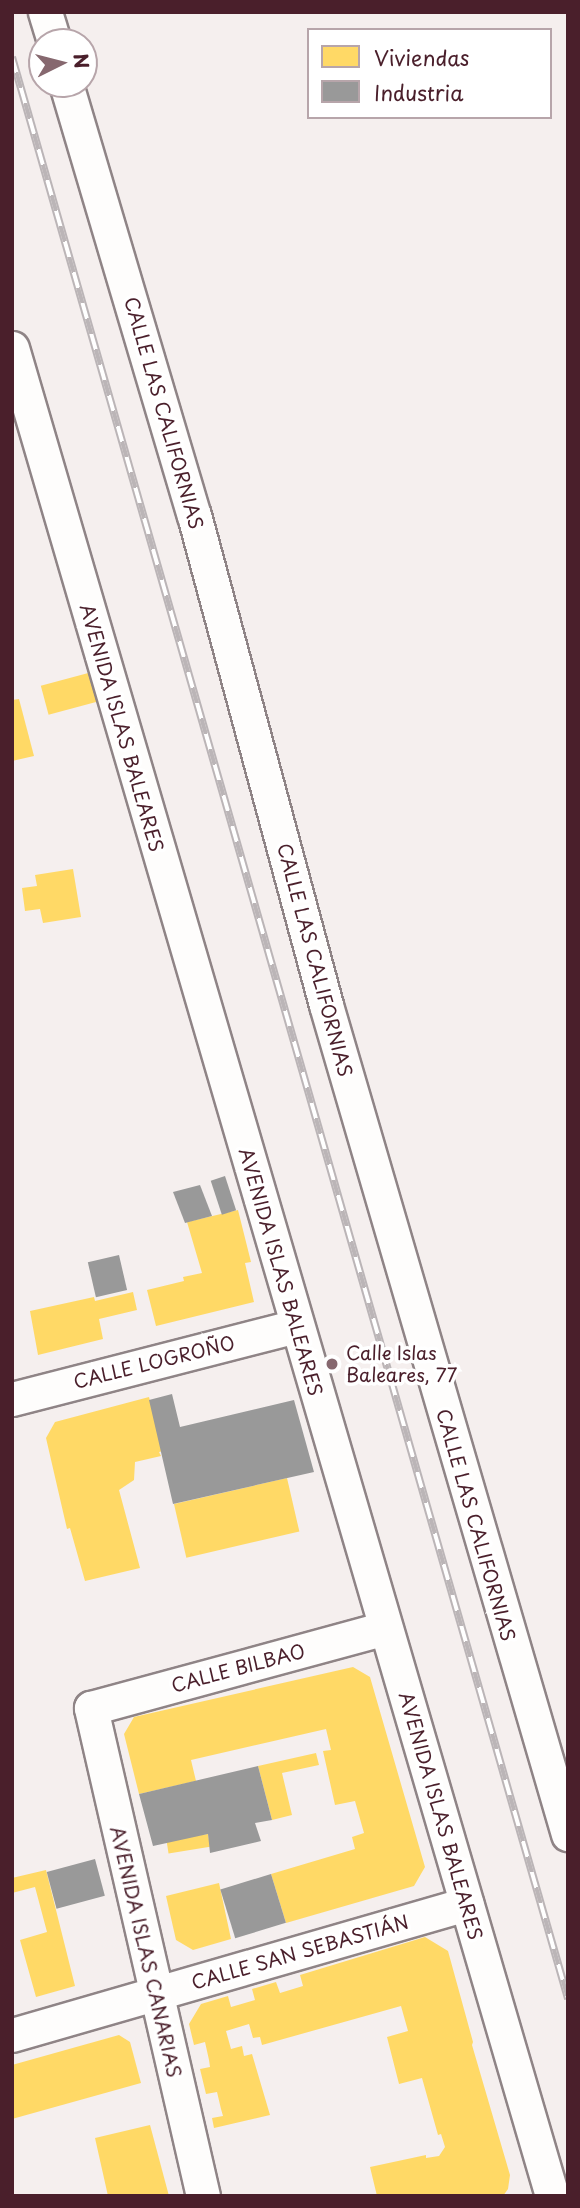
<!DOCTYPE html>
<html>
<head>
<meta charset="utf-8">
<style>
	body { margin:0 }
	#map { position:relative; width:580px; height:2208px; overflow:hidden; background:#f5efee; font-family:"Playpen Sans",sans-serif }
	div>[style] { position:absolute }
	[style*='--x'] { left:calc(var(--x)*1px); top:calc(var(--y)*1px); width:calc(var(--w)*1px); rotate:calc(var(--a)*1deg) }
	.homes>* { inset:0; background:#ffd966; transform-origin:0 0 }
	.industry>* { inset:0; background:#999; transform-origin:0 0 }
	.roads { filter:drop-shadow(2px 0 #8f8486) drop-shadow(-2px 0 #8f8486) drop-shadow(0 2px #8f8486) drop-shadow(0 -2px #8f8486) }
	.minor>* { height:33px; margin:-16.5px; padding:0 16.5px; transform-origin:16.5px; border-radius:16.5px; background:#fefdfc }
	.rail>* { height:8px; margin-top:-4px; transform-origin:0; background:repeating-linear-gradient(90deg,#fff 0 16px,#bbb5b7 0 32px); box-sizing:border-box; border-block:2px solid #bbb5b7 }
	.dots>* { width:19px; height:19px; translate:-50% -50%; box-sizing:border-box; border:4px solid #fff; border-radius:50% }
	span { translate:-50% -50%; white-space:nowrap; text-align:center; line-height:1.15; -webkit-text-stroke:7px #fff; paint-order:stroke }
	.street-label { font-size:19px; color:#4a1f2b }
	.poi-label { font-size:19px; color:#4a1f2b }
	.left { translate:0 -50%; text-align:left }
	.frame { position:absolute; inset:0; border:14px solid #4a1f2b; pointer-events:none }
	.legend { position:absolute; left:307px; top:28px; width:245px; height:91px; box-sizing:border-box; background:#fff; border:2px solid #b7a5aa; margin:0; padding:9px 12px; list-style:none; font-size:21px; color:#4a1f2b }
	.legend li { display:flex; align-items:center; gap:14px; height:35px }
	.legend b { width:35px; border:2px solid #b7a5aa }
	.north { position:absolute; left:28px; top:28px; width:70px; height:70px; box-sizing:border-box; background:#fff; border:2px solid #b7a5aa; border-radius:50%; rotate:84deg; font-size:19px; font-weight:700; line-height:28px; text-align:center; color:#4a1f2b }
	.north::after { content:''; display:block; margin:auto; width:24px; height:32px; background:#86686f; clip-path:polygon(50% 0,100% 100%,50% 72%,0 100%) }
</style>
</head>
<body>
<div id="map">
	<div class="homes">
		<i style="left:92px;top:672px;width:30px;height:53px;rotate:75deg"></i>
		<i style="clip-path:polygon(19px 699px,34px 756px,12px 761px,12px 700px)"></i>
		<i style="clip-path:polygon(73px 869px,81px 917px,43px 923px,40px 909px,25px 911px,22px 888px,37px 886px,35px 875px)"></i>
		<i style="clip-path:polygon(238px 1210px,251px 1262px,245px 1263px,254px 1302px,156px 1326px,147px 1290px,184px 1281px,183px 1277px,202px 1273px,187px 1222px)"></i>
		<i style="clip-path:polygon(133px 1292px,137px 1310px,99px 1319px,103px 1339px,38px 1355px,30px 1311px,94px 1297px,95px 1301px)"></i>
		<i style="clip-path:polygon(149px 1397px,163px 1451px,159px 1452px,161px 1456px,135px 1462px,134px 1480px,119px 1490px,140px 1568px,85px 1581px,70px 1528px,67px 1529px,46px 1438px,55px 1422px)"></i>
		<i style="left:287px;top:1478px;width:55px;height:116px;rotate:77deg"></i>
		<i style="clip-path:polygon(353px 1667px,370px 1677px,425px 1867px,414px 1886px,286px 1923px,271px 1874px,355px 1849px,352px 1837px,364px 1833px,355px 1801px,335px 1805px,323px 1751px,331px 1750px,326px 1729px,191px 1760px,196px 1781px,139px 1794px,124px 1734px,134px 1717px)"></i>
		<i style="clip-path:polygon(316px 1753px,319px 1765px,282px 1773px,292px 1815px,272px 1820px,258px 1766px)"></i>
		<i style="left:208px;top:1834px;width:13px;height:42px;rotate:81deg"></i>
		<i style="clip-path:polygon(46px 1870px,75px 1986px,36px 1997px,20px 1940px,47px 1932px,35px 1887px,12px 1893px,12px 1878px)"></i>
		<i style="clip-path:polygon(219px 1883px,231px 1939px,193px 1950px,176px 1940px,166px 1896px)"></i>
		<i style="clip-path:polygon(425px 1937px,448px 1951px,473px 2042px,472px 2045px,510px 2175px,508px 2189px,503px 2196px,377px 2196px,370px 2167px,426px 2155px,426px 2158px,439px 2156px,445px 2147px,441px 2134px,438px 2135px,422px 2078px,399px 2084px,387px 2037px,408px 2031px,401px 2006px,262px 2045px,260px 2037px,253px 2038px,249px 2024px,226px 2031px,231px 2049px,242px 2046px,244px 2056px,252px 2054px,270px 2115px,214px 2128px,212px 2118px,223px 2116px,221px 2109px,217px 2092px,206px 2094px,200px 2069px,210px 2067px,209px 2060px,205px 2042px,194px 2045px,189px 2024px,201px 2004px,228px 1996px,231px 2007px,238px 2005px,255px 2000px,252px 1989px,276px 1982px,280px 1993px,303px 1986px,300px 1975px)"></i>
		<i style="clip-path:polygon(119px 2035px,130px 2042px,141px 2083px,12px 2119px,12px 2065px)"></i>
		<i style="clip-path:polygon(150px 2125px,169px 2196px,108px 2196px,95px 2138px)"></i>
	</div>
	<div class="industry">
		<i style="left:225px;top:1176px;width:36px;height:15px;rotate:72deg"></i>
		<i style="clip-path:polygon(200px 1185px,212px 1216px,185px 1223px,173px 1192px)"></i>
		<i style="left:119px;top:1255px;width:36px;height:32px;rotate:77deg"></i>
		<i style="clip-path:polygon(172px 1394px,180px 1427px,294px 1400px,314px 1472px,173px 1504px,149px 1400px)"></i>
		<i style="clip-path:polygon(258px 1766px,272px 1820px,255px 1823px,261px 1841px,210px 1853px,208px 1834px,153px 1846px,139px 1794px)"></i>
		<i style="left:95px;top:1859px;width:38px;height:50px;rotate:75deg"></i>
		<i style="left:271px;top:1874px;width:51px;height:53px;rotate:73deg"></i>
	</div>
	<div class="roads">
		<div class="minor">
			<i style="--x:45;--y:12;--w:31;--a:73"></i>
			<i style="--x:66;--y:84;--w:450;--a:73.5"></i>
			<i style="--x:194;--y:515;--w:507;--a:74.92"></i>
			<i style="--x:326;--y:1005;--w:864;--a:73.73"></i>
			<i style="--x:12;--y:348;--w:1925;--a:73.71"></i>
			<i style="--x:12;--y:1399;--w:293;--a:-14.4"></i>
			<i style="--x:12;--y:2035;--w:473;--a:-16.1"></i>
			<i style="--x:203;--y:2196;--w:501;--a:-102.93"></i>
			<i style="--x:91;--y:1708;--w:305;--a:-15.2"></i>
		</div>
	</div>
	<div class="rail">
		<i style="--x:12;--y:57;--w:2020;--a:74.02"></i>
	</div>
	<div class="dots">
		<i style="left:332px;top:1364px;background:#86686f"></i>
	</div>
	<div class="street-label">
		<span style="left:164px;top:413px;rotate:74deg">CALLE LAS CALIFORNIAS</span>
		<span style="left:122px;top:728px;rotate:74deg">AVENIDA ISLAS BALEARES</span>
		<span style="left:315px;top:960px;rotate:75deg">CALLE LAS CALIFORNIAS</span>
		<span style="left:281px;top:1272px;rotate:74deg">AVENIDA ISLAS BALEARES</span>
		<span style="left:154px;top:1362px;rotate:-14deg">CALLE LOGROÑO</span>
		<span style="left:476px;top:1525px;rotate:74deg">CALLE LAS CALIFORNIAS</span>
		<span style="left:238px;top:1668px;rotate:-15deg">CALLE BILBAO</span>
		<span style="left:441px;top:1816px;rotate:74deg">AVENIDA ISLAS BALEARES</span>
		<span style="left:146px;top:1952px;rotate:77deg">AVENIDA ISLAS CANARIAS</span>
		<span style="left:300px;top:1952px;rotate:-16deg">CALLE SAN SEBASTIÁN</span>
	</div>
	<div class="poi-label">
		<span class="left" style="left:346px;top:1364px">Calle Islas<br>Baleares, 77</span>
	</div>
	<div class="frame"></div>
	<ul class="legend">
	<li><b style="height:19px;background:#ffd966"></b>Viviendas</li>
	<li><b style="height:19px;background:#999"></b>Industria</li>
	</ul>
	<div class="north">N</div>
</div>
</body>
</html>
